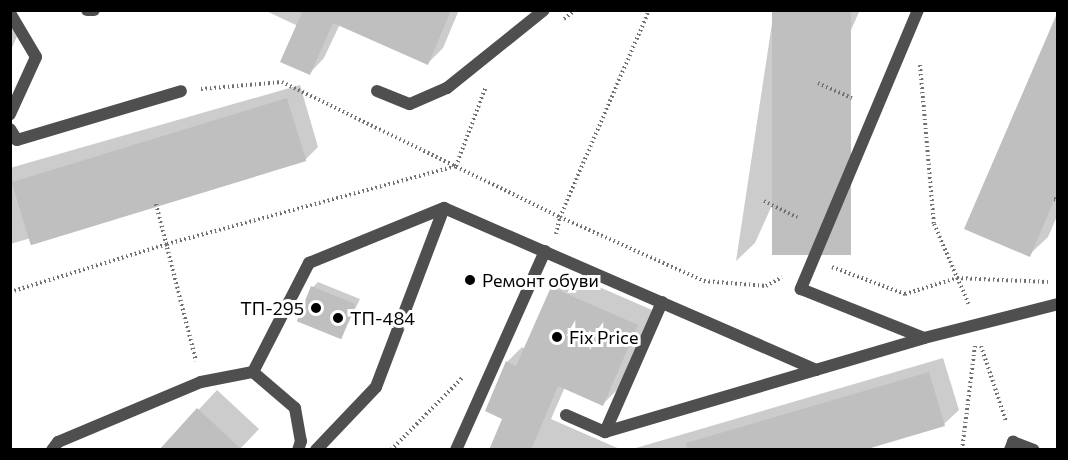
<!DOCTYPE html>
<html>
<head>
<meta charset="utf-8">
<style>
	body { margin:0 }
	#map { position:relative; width:1068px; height:460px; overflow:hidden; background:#fff; font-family:Commissioner,sans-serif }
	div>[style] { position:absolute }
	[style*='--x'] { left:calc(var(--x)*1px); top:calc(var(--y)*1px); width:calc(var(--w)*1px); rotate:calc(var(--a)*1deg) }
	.shadow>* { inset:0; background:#0003 }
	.building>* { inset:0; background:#bfbfbf; transform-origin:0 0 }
	.path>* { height:4px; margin-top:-2px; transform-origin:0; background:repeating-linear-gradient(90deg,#717171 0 1.5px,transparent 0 4.5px) }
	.service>* { height:12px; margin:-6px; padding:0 6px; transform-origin:6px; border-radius:6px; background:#4f4f4f }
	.dots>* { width:16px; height:16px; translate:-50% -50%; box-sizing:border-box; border:3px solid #fff; border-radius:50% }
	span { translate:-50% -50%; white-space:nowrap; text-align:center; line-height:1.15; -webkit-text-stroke:6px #fff; paint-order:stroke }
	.poi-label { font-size:18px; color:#000 }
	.left { translate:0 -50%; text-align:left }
	.right { translate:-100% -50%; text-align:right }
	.frame { position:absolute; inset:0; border:12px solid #000; pointer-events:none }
</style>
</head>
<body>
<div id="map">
	<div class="shadow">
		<i style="clip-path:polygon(264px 10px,459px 10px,443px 48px,428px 63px,340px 24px,324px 58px,309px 74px,298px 26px)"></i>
		<i style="clip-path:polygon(774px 10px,860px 10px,755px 243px,736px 261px)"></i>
		<i style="clip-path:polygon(1058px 14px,1058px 214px,1048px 237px,1029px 255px)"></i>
		<i style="clip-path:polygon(10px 27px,19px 32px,10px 52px)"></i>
		<i style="clip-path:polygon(300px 85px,318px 147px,305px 160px,10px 244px,10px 168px)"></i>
		<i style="clip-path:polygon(567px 273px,652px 310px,618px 389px,603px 404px,565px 387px,551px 419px,622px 450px,491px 450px,504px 418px,507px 362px,522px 347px,525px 349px,552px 288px)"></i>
		<i style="clip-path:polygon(318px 282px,360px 299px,341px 338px,313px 287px)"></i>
		<i style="clip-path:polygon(943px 358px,959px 410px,944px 424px,859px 450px,629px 450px)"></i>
		<i style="clip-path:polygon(217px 390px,259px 429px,239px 450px,161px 450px)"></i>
	</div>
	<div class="building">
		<i style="clip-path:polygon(303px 10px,451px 10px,428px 65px,333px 23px,310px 75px,280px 62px)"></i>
		<i style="left:772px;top:10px;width:79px;height:245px"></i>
		<i style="clip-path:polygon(1058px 11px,1058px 191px,1030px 257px,964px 229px)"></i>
		<i style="left:287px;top:98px;width:66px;height:288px;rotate:73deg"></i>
		<i style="left:311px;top:286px;width:48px;height:38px;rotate:22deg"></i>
		<i style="clip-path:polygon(551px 287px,638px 325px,603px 406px,558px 386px,531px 450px,489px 450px,502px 419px,485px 411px,506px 361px,516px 366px)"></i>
		<i style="clip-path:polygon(929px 372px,945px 426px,864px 450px,687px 450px,686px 443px)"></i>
		<i style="clip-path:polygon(197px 408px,242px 450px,159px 450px)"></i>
	</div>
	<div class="path">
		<i style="--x:564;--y:19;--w:14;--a:-39"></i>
		<i style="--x:920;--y:65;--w:160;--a:85"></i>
		<i style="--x:934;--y:224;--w:88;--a:66.6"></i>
		<i style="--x:818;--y:83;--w:37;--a:24"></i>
		<i style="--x:201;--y:89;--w:81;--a:-4.9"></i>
		<i style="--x:282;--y:82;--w:309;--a:25.9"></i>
		<i style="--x:560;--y:217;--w:158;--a:24"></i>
		<i style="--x:704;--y:281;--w:62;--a:4.6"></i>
		<i style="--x:766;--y:286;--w:18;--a:-29"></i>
		<i style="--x:456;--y:166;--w:85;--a:-69.4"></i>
		<i style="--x:1054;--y:199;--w:4;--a:14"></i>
		<i style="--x:764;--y:201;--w:37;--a:26"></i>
		<i style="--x:156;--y:204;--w:162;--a:75.7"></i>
		<i style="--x:556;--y:234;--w:17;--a:-77"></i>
		<i style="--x:560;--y:217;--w:225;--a:-66.7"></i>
		<i style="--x:832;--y:267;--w:78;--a:20.3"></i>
		<i style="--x:905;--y:294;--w:54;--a:-17.1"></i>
		<i style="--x:957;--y:278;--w:91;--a:2.5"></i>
		<i style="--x:10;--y:292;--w:164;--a:-17"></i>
		<i style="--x:167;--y:244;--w:299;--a:-15.1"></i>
		<i style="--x:981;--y:346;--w:79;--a:71.6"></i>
		<i style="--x:391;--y:450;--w:101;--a:-45.4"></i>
		<i style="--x:962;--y:450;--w:105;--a:-82.9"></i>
	</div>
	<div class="service">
		<i style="--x:87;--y:10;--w:7;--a:0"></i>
		<i style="--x:918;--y:10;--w:303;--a:112.8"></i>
		<i style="--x:801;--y:289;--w:132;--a:21.7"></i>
		<i style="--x:924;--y:338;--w:138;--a:-14.2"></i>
		<i style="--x:10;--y:13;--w:51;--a:59.4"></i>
		<i style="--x:36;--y:57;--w:63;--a:114.5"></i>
		<i style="--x:377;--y:91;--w:35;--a:22"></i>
		<i style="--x:410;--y:104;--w:40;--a:-23.4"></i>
		<i style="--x:447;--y:88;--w:124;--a:-38.8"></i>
		<i style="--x:10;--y:129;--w:13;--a:58"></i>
		<i style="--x:17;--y:140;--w:171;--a:-16.6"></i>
		<i style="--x:253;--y:372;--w:123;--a:-62.8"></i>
		<i style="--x:309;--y:263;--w:146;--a:-22.2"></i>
		<i style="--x:444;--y:208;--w:406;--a:23.5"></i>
		<i style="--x:566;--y:415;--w:43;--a:23.6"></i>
		<i style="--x:605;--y:432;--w:333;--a:-16.4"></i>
		<i style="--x:605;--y:432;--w:142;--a:-66.3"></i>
		<i style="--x:52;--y:450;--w:10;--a:-53"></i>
		<i style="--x:58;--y:442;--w:155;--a:-22.8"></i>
		<i style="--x:201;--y:382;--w:53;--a:-10.9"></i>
		<i style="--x:253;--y:372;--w:55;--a:40.6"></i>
		<i style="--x:295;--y:408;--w:34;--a:80"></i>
		<i style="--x:301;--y:441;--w:9;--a:108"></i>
		<i style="--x:316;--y:450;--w:87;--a:-46.4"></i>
		<i style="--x:376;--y:387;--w:191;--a:-69.2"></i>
		<i style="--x:456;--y:450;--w:218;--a:-65.9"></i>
		<i style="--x:1010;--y:450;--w:9;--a:-69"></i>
		<i style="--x:1013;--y:442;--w:22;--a:21"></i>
	</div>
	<div class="dots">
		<i style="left:470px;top:280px;background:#000"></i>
		<i style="left:316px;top:308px;background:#000"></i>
		<i style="left:338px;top:318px;background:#000"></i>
		<i style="left:557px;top:337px;background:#000"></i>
	</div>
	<div class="poi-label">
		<span class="left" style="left:482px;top:280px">Ремонт обуви</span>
		<span class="right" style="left:304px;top:308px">ТП-295</span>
		<span class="left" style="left:350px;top:318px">ТП-484</span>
		<span class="left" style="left:569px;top:337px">Fix Price</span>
	</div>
	<div class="frame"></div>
</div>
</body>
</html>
